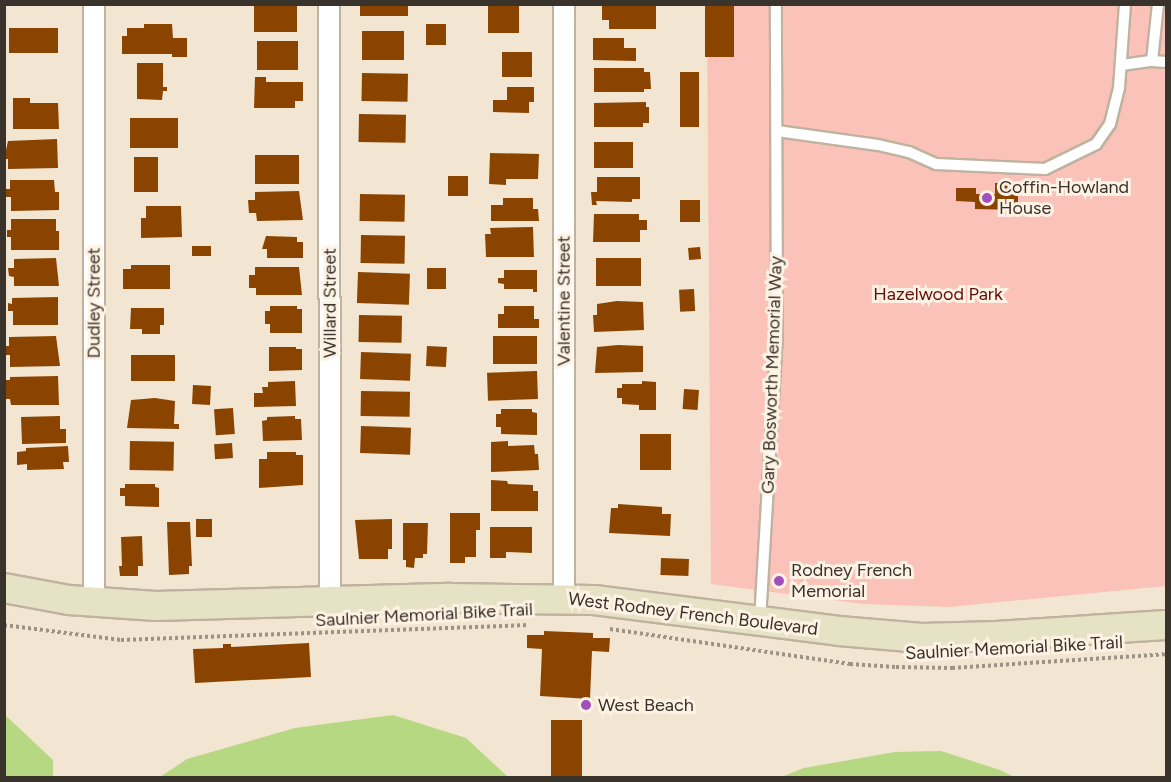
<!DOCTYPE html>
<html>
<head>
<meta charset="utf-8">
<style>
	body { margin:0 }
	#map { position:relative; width:1171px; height:782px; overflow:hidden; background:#f2e5d1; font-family:Figtree,sans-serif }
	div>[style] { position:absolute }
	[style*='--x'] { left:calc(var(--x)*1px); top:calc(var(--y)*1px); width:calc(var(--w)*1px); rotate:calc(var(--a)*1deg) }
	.green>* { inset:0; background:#fac2b8 }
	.water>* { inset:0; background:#b6d882 }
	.building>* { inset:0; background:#8b4400; transform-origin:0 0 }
	.path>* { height:4px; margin-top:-2px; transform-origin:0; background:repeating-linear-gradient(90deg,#9d9385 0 3px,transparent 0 6px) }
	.roads { filter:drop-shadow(2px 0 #bfb3a0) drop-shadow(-2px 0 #bfb3a0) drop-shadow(0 2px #bfb3a0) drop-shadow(0 -2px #bfb3a0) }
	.lane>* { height:10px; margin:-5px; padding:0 5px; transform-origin:5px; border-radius:5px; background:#fff }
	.street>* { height:20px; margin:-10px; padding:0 10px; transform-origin:10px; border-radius:10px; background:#fff }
	.secondary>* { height:28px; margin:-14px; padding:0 14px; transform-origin:14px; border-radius:14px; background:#e6e2c6 }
	.dots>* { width:16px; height:16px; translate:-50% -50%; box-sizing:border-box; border:3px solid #fdf2e3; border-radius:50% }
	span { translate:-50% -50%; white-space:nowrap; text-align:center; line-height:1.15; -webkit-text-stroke:6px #fdf2e3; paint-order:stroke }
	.poi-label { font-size:18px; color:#39332c }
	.left { translate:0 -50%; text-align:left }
	.park-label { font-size:18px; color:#630e07 }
	.street-label { font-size:18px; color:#39332c }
	.frame { position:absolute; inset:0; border:6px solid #39332c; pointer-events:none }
</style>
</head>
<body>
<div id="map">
	<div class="green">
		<i style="clip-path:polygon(707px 5px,1166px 5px,1166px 586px,949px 607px,864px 604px,711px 584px)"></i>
	</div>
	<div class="water">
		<i style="clip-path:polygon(4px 714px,53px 760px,53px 777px,5px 777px)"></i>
		<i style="clip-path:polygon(393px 715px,466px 738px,508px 777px,160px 777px,187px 759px,295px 728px)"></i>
		<i style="clip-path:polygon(941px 751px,1000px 770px,1014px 777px,781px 777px,804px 768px,895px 752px)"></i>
	</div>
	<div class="building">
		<i style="left:254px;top:4px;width:43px;height:28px"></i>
		<i style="left:360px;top:4px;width:48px;height:12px"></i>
		<i style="left:488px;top:4px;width:31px;height:29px"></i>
		<i style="clip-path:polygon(602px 4px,656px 4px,656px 29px,609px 29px,609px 20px,602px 20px)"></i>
		<i style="left:705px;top:4px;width:29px;height:53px"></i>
		<i style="clip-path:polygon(144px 24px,172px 24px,173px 38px,187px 38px,187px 57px,172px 57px,172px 54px,122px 54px,122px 36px,127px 36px,127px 28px,144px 28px)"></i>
		<i style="left:426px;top:24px;width:20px;height:21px"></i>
		<i style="left:9px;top:28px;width:49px;height:25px"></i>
		<i style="left:362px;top:31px;width:42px;height:29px"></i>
		<i style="clip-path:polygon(593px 38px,624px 38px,624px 48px,636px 48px,636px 61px,593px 60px)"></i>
		<i style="left:298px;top:41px;width:29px;height:41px;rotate:90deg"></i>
		<i style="left:502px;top:52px;width:30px;height:25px"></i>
		<i style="clip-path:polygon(137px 63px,163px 63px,163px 87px,167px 87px,167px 91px,163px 91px,162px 100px,137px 99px)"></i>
		<i style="clip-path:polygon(594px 68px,644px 68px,644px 72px,650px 72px,651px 89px,644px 89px,644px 92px,594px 92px)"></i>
		<i style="left:680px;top:72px;width:19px;height:55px"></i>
		<i style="left:362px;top:73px;width:46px;height:28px;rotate:1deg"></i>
		<i style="clip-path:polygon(255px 77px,266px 77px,266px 82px,303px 82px,303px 101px,295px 101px,295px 108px,254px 108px)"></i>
		<i style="clip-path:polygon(507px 87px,534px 87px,534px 102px,529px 102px,529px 113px,493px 112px,493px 100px,507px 100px)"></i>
		<i style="clip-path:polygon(13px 98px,30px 98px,30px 103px,58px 103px,59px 129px,13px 129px)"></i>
		<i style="clip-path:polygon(646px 102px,646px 107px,649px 107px,649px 123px,643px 123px,643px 127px,594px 127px,594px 103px)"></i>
		<i style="left:359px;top:114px;width:47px;height:28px;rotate:1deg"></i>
		<i style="left:130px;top:118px;width:48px;height:30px"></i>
		<i style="clip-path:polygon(57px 139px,58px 168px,8px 169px,8px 159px,4px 159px,8px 141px)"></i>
		<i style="left:594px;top:142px;width:39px;height:26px"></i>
		<i style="clip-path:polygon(490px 153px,539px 154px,538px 179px,506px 179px,506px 185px,489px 184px)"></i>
		<i style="left:255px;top:155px;width:44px;height:29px"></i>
		<i style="left:134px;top:157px;width:24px;height:35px"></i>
		<i style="left:448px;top:176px;width:20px;height:20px"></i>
		<i style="clip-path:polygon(597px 177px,640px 177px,640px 199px,632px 199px,632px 202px,596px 201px,597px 205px,592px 205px,591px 192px,597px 192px)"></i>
		<i style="clip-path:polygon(10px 180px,54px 180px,55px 192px,59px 192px,59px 210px,11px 211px,11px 197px,5px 197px,5px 189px,10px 189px)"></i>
		<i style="clip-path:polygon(995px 183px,1009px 183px,1009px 194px,1018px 195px,1018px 210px,975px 209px,975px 202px,956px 201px,956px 188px,976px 188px,976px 194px,995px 194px)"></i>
		<i style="clip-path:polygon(299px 191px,303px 220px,257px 221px,256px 213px,249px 213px,248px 200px,255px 200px,255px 192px)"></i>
		<i style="left:360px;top:194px;width:45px;height:27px;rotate:1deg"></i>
		<i style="clip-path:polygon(503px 198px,533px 198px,533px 209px,538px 209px,539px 221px,491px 221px,491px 205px,503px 205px)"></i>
		<i style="left:680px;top:200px;width:20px;height:22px"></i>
		<i style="clip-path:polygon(146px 206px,181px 206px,182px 237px,141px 238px,141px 218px,146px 218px)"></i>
		<i style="clip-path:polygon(594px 214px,639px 214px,639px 220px,647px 220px,647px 230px,640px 230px,640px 242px,593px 242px)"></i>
		<i style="clip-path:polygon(11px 219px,56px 219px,56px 231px,59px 231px,59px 250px,11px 250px,11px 237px,7px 237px,7px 230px,11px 230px)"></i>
		<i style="clip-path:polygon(533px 227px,534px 257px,486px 257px,485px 234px,491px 234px,490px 228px)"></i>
		<i style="left:361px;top:235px;width:44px;height:28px;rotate:1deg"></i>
		<i style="clip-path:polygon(266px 236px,297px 237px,297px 242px,303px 242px,303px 258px,267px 258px,267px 249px,262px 249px)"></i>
		<i style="left:192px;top:246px;width:19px;height:10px"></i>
		<i style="left:700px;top:247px;width:12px;height:12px;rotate:85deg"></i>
		<i style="clip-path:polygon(56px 258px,59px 286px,14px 286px,14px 277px,9px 276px,8px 268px,14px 268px,14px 259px)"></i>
		<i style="left:596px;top:258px;width:45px;height:28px"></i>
		<i style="clip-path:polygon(131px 265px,170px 265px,170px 289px,123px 289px,123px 269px,131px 269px)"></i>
		<i style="clip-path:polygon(255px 267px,299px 267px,302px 295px,256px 295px,256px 288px,249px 288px,249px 275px,255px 275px)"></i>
		<i style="left:427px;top:268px;width:19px;height:21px"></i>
		<i style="clip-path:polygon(504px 270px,537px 270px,537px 292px,533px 292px,533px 289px,504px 289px,504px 284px,498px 283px,498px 278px,504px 278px)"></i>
		<i style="left:358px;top:272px;width:52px;height:31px;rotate:2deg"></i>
		<i style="left:694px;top:289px;width:22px;height:15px;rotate:87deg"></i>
		<i style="clip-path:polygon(58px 297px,58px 325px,13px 325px,13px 311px,8px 311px,8px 303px,12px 304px,12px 298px)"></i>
		<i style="clip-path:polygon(617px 301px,643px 302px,644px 330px,594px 332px,593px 315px,597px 315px,597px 304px)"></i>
		<i style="clip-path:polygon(270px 306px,297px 306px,297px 309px,302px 309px,302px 333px,270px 333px,270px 324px,265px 324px,265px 311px,270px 311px)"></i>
		<i style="clip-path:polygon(504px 306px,534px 306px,534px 319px,539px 319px,539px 328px,498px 328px,498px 314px,504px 314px)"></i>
		<i style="clip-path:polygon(131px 308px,164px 308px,164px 325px,160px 325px,160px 334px,142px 334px,142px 329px,130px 329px)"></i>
		<i style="left:359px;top:315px;width:43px;height:27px;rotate:1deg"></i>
		<i style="clip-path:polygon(56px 336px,60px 366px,10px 367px,10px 355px,5px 355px,5px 346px,9px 346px,9px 337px)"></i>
		<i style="left:493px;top:336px;width:44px;height:28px"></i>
		<i style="clip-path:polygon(618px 345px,643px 346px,643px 372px,595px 373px,597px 347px)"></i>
		<i style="left:427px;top:346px;width:20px;height:20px;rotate:3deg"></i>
		<i style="clip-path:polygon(269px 347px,296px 347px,296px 349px,302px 349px,302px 370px,269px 371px)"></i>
		<i style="left:361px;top:352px;width:50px;height:27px;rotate:2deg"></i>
		<i style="left:131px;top:355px;width:44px;height:26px"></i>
		<i style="left:537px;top:371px;width:28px;height:50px;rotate:88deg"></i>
		<i style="clip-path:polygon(58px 376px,59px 405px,11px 405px,10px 399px,4px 399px,4px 380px,10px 380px,10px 377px)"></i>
		<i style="clip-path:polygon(295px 381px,296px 406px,254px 407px,254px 393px,263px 393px,262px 387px,268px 387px,268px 382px)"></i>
		<i style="clip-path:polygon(642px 381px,656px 382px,656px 410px,639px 410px,639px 405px,622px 404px,622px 398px,617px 398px,617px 388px,622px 388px,622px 384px,642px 384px)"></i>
		<i style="left:193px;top:385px;width:18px;height:19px;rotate:3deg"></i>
		<i style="left:684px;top:389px;width:15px;height:20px;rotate:4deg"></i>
		<i style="left:361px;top:391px;width:49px;height:25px;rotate:1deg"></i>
		<i style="clip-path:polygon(155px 398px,175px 401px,174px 424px,179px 424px,179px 429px,127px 428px,131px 400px)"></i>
		<i style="left:233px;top:408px;width:26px;height:19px;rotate:86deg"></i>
		<i style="clip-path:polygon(501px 409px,532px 409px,532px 412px,537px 413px,537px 435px,501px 434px,501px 427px,496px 427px,496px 414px,501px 414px)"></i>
		<i style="clip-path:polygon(60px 416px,60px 429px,66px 429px,66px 443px,22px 444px,21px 417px)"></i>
		<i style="clip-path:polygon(295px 416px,295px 419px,301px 419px,302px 440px,263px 441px,262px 421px,267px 420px,267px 417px)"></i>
		<i style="left:361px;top:426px;width:50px;height:27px;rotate:2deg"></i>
		<i style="left:640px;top:434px;width:31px;height:36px"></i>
		<i style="left:130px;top:441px;width:44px;height:29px;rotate:1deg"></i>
		<i style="clip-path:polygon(508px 441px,508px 446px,534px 445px,535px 454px,538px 454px,539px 470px,491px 472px,491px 442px)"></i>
		<i style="left:232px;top:443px;width:15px;height:18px;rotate:86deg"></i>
		<i style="clip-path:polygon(68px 446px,69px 462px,63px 462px,64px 469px,27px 470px,27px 464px,17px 465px,17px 452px,26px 451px,26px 448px)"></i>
		<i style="clip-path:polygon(267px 452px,296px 452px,296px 455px,303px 455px,303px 485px,259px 488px,259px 459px,267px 459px)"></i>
		<i style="clip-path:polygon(491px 480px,507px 481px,508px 484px,533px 485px,533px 491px,538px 491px,538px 511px,491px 511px)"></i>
		<i style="clip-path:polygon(125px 484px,155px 484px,155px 487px,159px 488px,159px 507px,125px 506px,125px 496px,120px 496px,120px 488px,125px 488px)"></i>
		<i style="clip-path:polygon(618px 504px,662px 507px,662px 514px,671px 514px,670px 536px,609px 533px,611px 508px,618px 508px)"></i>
		<i style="clip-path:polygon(450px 513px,480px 513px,480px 530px,476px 530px,476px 557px,465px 557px,465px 563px,450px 563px)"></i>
		<i style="left:196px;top:519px;width:16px;height:18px"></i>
		<i style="clip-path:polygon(392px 519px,392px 549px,388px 549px,388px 559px,359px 559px,355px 520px)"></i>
		<i style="clip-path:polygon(167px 522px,190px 522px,192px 566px,189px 566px,189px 574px,169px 575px)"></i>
		<i style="clip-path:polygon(403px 523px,428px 523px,427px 554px,423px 554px,423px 558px,415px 558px,414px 568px,406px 567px,406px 560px,403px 560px)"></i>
		<i style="clip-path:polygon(490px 527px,532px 527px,532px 553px,506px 552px,506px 558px,490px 558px)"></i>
		<i style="clip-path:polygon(142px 536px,143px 566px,138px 566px,138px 576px,120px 576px,119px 566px,122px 566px,121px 537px)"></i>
		<i style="left:661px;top:558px;width:28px;height:17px;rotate:2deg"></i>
		<i style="clip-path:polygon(544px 631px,593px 633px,593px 638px,610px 638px,609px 652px,592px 651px,590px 699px,540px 696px,542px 649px,527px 648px,527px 635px,544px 635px)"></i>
		<i style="clip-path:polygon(309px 643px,311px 677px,195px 683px,193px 649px,223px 648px,223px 644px,231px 644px,231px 647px)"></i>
		<i style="left:551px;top:720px;width:31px;height:58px"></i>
	</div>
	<div class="path">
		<i style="--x:4;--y:625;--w:118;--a:7.3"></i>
		<i style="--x:121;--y:640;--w:407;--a:-2.1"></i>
		<i style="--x:610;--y:629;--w:243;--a:8.3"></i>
		<i style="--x:850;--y:664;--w:46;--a:3.7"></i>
		<i style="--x:896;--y:667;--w:56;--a:1"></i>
		<i style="--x:952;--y:668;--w:214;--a:-3.7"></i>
	</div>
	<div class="roads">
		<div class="lane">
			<i style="--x:1152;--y:61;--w:57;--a:-84"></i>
			<i style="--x:1122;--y:65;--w:30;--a:-8"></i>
			<i style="--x:1152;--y:61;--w:14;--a:4"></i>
			<i style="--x:777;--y:131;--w:102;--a:7.9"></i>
			<i style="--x:878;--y:145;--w:32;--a:13"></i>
			<i style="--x:909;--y:152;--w:30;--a:24"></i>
			<i style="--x:936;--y:164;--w:109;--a:2.6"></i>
			<i style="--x:1045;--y:169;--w:57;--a:-26.1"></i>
			<i style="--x:1096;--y:144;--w:24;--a:-55"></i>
			<i style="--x:1110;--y:124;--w:37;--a:-76"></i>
			<i style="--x:1119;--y:88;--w:84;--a:-85.9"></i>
			<i style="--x:760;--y:620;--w:285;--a:-86.6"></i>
			<i style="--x:777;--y:336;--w:332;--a:-90.2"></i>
		</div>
		<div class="street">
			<i style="--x:329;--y:4;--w:597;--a:89.9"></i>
			<i style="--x:564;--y:4;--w:594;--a:90"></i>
			<i style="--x:94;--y:602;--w:598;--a:-90"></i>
		</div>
		<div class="secondary">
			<i style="--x:4;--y:588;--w:66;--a:10.5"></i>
			<i style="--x:69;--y:600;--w:87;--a:3.9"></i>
			<i style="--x:156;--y:606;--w:294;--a:-1.6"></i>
			<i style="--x:450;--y:598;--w:144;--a:0.8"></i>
			<i style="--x:594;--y:600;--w:247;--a:7.2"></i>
			<i style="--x:839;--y:631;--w:83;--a:4.8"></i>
			<i style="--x:922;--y:638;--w:74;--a:-1.5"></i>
			<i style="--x:996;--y:636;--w:170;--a:-3.7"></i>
		</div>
	</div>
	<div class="dots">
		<i style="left:987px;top:198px;background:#a24ebc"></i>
		<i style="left:779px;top:581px;background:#a24ebc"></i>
		<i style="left:586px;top:705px;background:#a24ebc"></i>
	</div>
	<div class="poi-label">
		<span class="left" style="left:999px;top:198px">Coffin-Howland<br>House</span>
		<span class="left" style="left:791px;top:581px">Rodney French<br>Memorial</span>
		<span class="left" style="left:598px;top:705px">West Beach</span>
	</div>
	<div class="park-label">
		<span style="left:938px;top:294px">Hazelwood Park</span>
	</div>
	<div class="street-label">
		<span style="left:564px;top:301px;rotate:-90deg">Valentine Street</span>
		<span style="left:94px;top:303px;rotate:-90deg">Dudley Street</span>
		<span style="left:330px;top:303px;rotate:-90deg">Willard Street</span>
		<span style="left:772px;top:375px;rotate:-88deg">Gary Bosworth Memorial Way</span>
		<span style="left:693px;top:614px;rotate:7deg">West Rodney French Boulevard</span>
		<span style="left:424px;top:615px;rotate:-3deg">Saulnier Memorial Bike Trail</span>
		<span style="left:1014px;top:648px;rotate:-3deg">Saulnier Memorial Bike Trail</span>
	</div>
	<div class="frame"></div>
</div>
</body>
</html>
